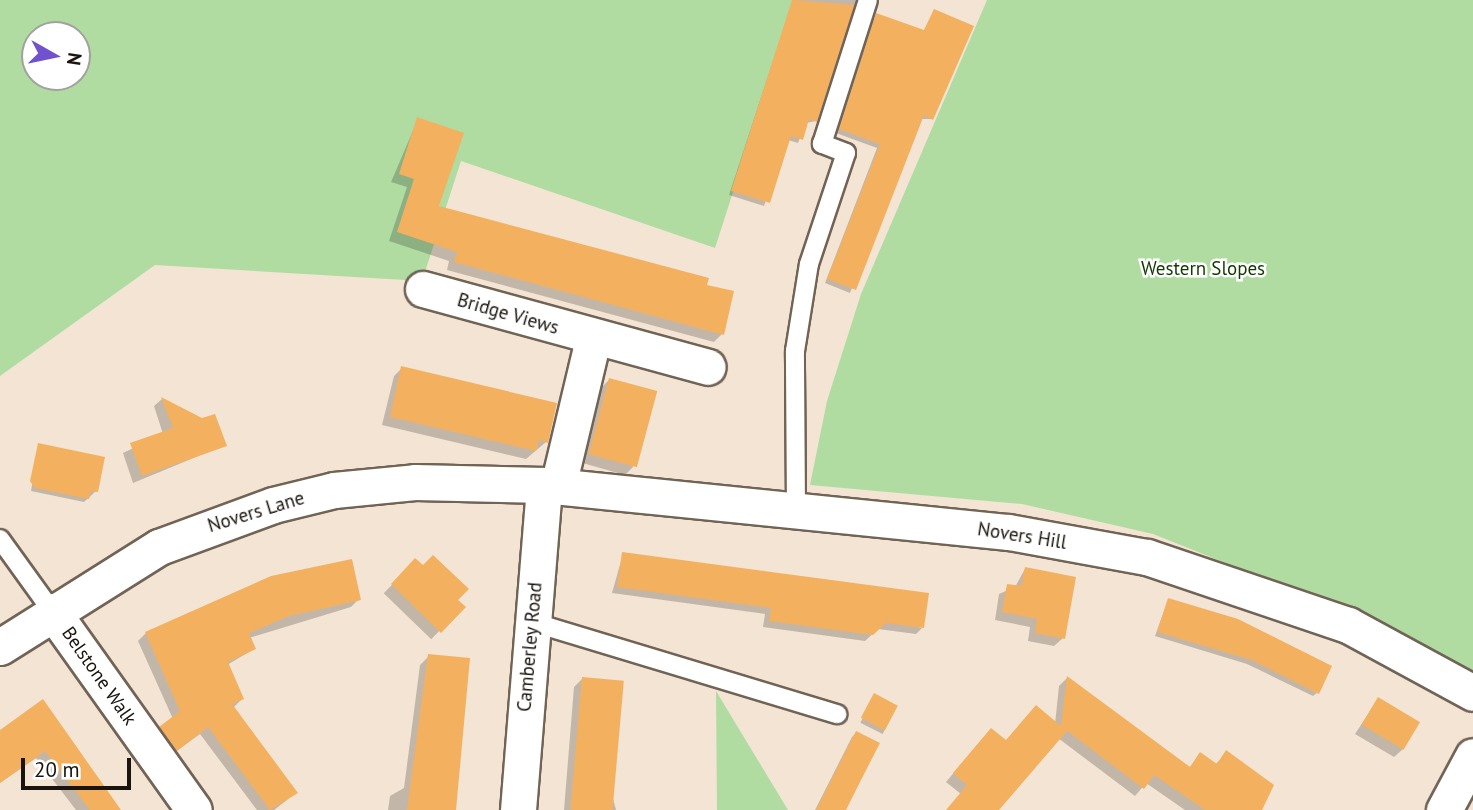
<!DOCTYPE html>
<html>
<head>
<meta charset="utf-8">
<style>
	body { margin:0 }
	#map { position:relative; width:1473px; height:810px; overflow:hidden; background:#f3e4d4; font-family:"PT Sans",sans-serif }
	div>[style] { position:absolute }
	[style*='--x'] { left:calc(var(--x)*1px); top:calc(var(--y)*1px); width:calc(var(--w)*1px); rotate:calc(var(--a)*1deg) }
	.green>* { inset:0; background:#b0dca2 }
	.shadow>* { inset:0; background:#0003; transform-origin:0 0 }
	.building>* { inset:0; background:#f3b160; transform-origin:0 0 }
	.roads { filter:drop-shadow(2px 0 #716456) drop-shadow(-2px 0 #716456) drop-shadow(0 2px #716456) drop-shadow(0 -2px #716456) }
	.lane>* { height:18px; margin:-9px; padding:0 9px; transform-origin:9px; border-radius:9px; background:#fff }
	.street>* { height:35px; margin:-17.5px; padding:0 17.5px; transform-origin:17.5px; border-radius:17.5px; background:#fff }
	span { translate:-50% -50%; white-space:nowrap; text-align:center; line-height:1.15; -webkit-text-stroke:5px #fff; paint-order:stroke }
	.park-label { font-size:19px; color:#133902 }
	.street-label { font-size:19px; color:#19140e }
	.north { position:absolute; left:21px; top:21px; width:70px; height:70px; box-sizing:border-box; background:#fff; border:2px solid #a3a19f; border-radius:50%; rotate:99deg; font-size:19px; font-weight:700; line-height:28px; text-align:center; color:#19140e }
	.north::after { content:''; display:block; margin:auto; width:24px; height:32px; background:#7252cc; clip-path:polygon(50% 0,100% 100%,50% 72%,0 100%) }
	.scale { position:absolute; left:21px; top:758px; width:110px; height:32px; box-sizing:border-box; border:4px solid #19140e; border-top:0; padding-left:9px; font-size:21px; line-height:24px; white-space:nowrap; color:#19140e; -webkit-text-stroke:5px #fff; paint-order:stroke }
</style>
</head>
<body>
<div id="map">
	<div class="green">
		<i style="clip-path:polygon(evenodd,0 0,795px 0,715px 248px,461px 161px,422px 281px,155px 265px,0 376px,0 0,35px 35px,77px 35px,77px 77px,35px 77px,35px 35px)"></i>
		<i style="clip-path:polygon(987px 0,1473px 0,1473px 673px,1346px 611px,1153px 534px,1022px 504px,810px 485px,827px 401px,861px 294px)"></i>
		<i style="clip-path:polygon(716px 691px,788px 810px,717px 810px)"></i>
	</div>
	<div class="shadow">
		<i style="clip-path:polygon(793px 0,857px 0,816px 121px,806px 123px,798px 143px,788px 140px,764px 206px,729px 195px)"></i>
		<i style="clip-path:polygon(935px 11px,932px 119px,920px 119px,850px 293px,825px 283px,877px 148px,836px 133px,873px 18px,923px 32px)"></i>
		<i style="clip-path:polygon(418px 119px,437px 207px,722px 334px,714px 342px,447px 270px,449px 261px,389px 241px,407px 187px,391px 182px)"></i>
		<i style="clip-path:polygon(402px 368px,546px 442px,526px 459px,382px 425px,394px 376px)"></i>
		<i style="clip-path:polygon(609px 380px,633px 467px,625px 475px,579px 462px,601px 388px)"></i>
		<i style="clip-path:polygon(162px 399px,225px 445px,133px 483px,123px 453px,163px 434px,154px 406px)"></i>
		<i style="clip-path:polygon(39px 445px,96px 491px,84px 502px,31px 491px)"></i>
		<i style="clip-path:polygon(623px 554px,922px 628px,916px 634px,878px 629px,865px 641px,763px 627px,765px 614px,612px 593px)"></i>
		<i style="left:415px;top:561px;width:66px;height:45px;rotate:44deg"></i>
		<i style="clip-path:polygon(1025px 569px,1063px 638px,1054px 646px,1028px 641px,1030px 627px,995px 620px,999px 594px,1015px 587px)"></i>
		<i style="clip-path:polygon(359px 599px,351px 607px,249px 638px,254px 649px,227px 665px,242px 699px,234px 707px,295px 792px,287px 800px,274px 810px,257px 810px,200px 734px,168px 757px,153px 736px,173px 719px,138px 641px,146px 633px)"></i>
		<i style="clip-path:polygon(1168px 600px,1317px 693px,1313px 696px,1247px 664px,1155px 636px)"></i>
		<i style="clip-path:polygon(429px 656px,455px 810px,388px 810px,390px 796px,404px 788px,420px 665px)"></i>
		<i style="clip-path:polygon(1067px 678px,1189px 768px,1200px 755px,1215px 765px,1226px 753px,1260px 810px,1185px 810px,1146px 783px,1135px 796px,1058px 738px,997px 810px,947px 810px,961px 794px,946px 782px,983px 738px,1005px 742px,1055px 724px,1059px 686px)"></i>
		<i style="clip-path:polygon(582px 679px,616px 810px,564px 810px,574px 687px)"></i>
		<i style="left:874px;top:696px;width:25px;height:30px;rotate:27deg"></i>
		<i style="clip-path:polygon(1378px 699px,1403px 749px,1394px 757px,1355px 734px)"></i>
		<i style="clip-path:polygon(43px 702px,119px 810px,76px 810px,36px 758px,0 783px,0 732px)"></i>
		<i style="clip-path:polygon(856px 733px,845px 810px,815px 810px,852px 737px)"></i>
	</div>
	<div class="building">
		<i style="clip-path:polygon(792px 0,855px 5px,817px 122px,809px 119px,803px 140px,791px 136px,770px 203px,731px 191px)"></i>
		<i style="clip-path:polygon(934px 9px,974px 26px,933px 120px,924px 115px,856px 290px,827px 279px,880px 144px,839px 129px,876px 13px,924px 30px)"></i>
		<i style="clip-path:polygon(417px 117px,464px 133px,439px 206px,709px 278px,707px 285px,734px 291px,724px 335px,454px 262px,457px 252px,397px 232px,414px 179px,399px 174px)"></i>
		<i style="clip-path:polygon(401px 366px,557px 403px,548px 443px,539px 440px,536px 451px,390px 417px)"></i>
		<i style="left:609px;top:378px;width:50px;height:79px;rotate:15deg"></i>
		<i style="clip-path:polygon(161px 397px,202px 418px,215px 414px,227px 446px,142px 476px,130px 443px,173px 428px)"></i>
		<i style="clip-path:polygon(38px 443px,105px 457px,98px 492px,91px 491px,89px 499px,35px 488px,30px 481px)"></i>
		<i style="clip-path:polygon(622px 552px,929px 593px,924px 628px,886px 623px,873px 635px,769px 621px,771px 608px,617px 587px)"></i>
		<i style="clip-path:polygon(433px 555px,469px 589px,458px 600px,466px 607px,441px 633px,391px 584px,415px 558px,423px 565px)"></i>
		<i style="clip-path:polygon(352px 559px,361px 600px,289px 616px,249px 633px,256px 649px,228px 662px,244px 699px,232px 704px,298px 793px,270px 810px,208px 727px,177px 751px,159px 727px,180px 711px,145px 632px,271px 576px)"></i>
		<i style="clip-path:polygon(1025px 567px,1076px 577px,1065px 639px,1035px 633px,1037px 619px,1002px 612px,1007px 584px,1021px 586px)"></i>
		<i style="clip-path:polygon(1168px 598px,1238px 619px,1332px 666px,1319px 694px,1252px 660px,1157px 632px)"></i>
		<i style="clip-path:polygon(428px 654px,470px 658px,456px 810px,407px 810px)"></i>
		<i style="clip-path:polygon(1067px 676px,1190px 767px,1200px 752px,1217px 764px,1226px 750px,1274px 785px,1262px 810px,1205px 810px,1154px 775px,1144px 789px,1062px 727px,1067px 731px,999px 810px,946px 810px,967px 785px,953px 773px,991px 728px,1006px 740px,1036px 705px,1061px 726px)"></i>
		<i style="left:582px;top:677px;width:42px;height:133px;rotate:5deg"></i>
		<i style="left:874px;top:693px;width:27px;height:28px;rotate:28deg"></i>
		<i style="left:1378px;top:697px;width:49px;height:32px;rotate:31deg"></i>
		<i style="clip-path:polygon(43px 699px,121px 810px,90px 810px,45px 751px,0 783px,0 730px)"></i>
		<i style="clip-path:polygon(856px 731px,880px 743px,861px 780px,846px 810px,816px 810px)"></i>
	</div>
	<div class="roads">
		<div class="lane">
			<i style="--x:796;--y:509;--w:158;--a:-90.4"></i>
			<i style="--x:795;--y:351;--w:88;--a:-80.9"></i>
			<i style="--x:809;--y:264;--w:117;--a:-71.6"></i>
			<i style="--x:846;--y:153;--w:26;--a:-159"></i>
			<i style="--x:822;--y:144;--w:151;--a:-72.3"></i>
			<i style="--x:0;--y:539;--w:89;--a:54.2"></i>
			<i style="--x:532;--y:622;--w:319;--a:16.8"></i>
		</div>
		<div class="street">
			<i style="--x:423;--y:289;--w:295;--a:15.3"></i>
			<i style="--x:558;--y:486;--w:151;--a:-76.6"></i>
			<i style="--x:52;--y:611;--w:244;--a:54.5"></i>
			<i style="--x:0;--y:647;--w:188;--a:-32.2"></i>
			<i style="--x:159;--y:547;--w:121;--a:-20.2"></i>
			<i style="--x:273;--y:505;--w:63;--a:-13.8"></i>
			<i style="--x:334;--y:490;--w:81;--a:-5.6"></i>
			<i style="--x:415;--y:482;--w:129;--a:1.3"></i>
			<i style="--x:544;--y:485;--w:467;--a:5.8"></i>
			<i style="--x:1009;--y:532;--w:140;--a:10.3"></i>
			<i style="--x:1147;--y:557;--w:212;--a:18.7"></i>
			<i style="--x:1348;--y:625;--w:142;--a:28.5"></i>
			<i style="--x:518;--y:810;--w:326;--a:-85.4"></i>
			<i style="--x:1444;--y:810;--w:61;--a:-61.8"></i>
		</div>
	</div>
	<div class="park-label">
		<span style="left:1203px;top:269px">Western Slopes</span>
	</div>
	<div class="street-label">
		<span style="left:508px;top:314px;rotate:16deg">Bridge Views</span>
		<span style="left:256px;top:512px;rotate:-17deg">Novers Lane</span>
		<span style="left:1022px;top:536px;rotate:9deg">Novers Hill</span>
		<span style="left:530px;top:647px;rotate:-85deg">Camberley Road</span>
		<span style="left:99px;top:676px;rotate:55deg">Belstone Walk</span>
	</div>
	<div class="north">N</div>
	<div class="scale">20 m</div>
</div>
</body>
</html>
